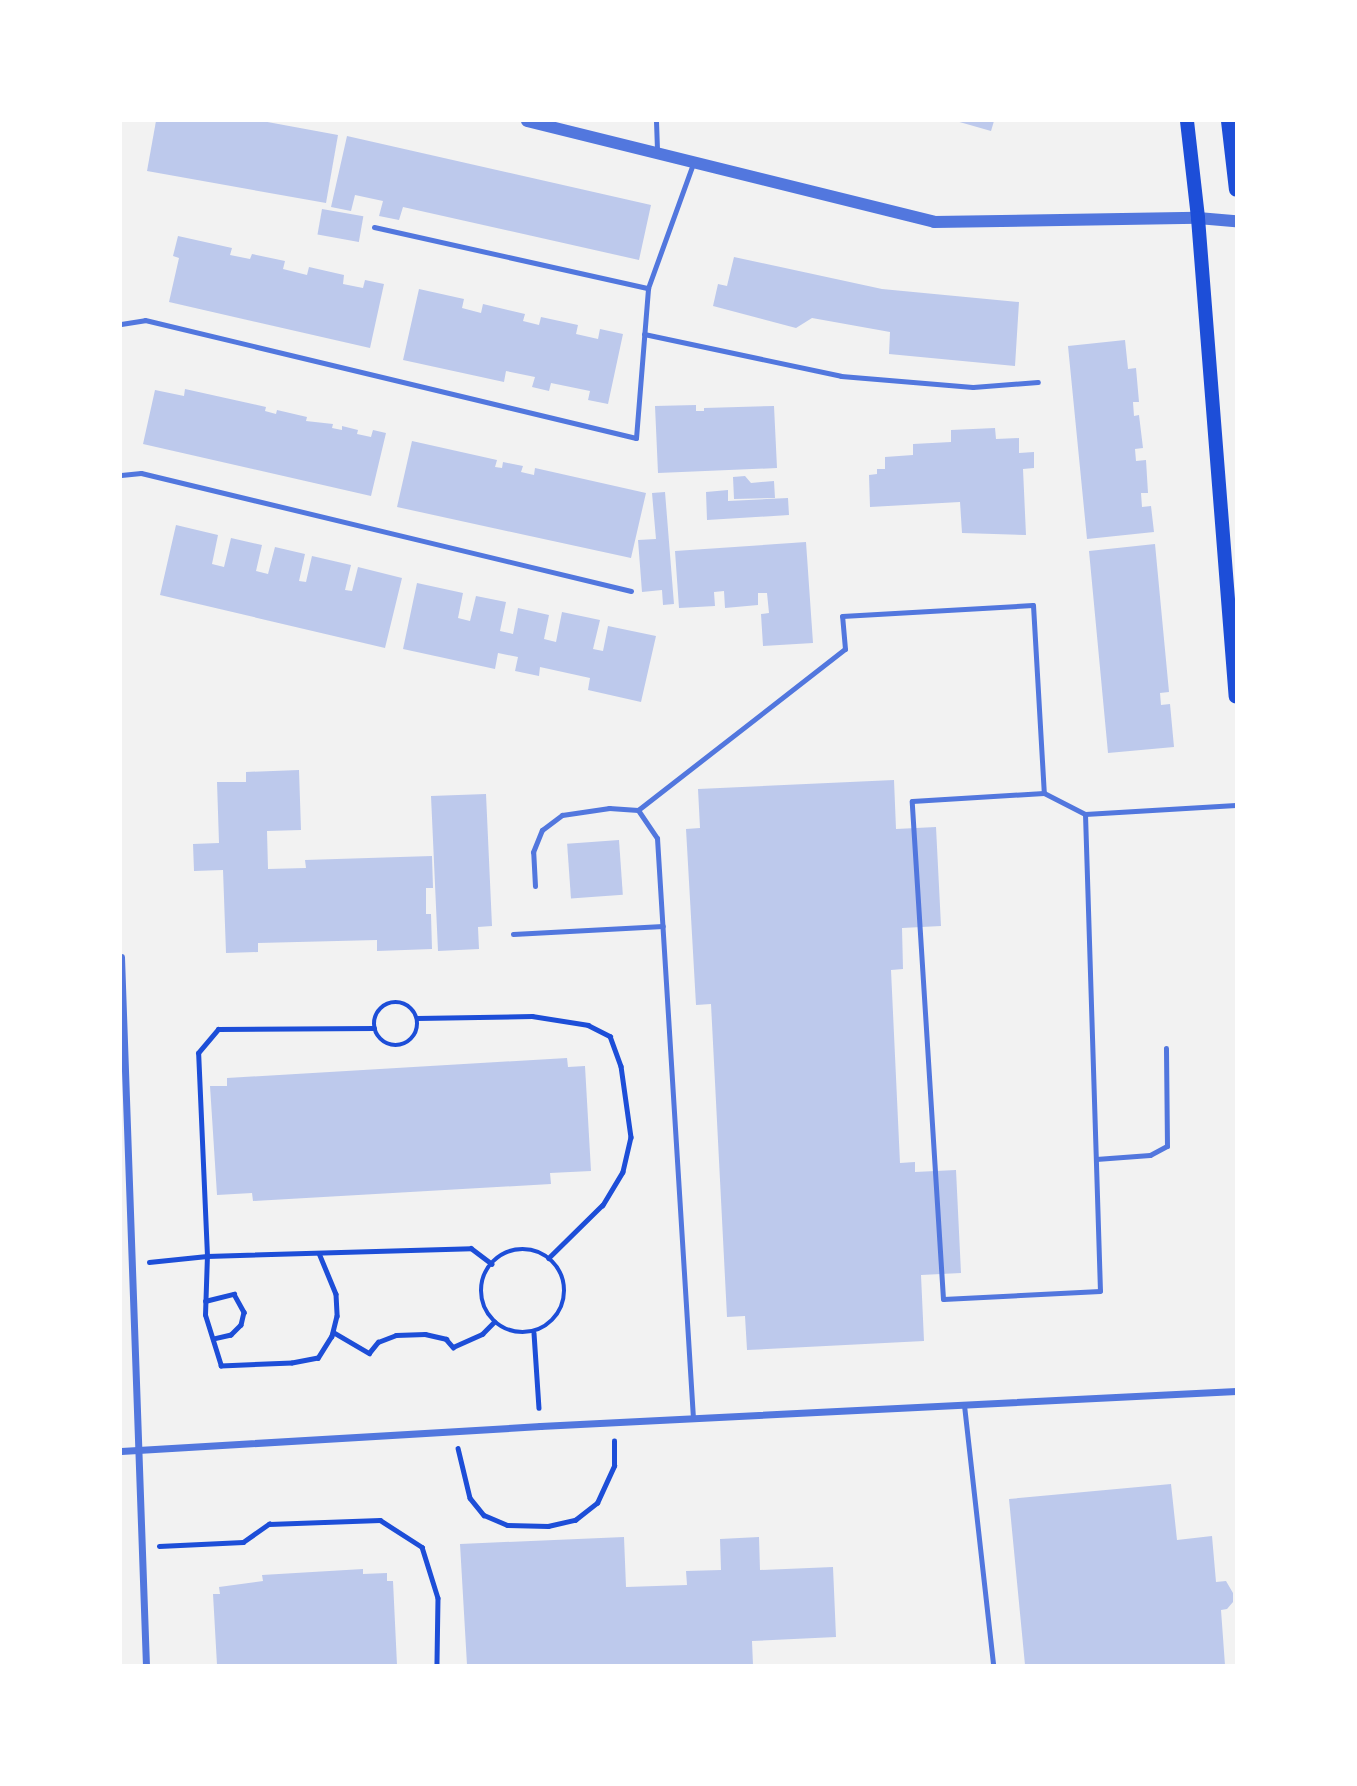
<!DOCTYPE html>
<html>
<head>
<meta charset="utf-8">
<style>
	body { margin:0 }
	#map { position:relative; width:1357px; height:1786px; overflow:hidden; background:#f2f2f2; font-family:Roboto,sans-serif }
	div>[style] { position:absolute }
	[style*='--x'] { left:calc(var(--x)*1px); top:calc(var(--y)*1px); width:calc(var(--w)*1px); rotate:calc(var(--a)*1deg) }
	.building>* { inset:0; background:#bdc9ec; transform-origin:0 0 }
	.path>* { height:4.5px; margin:-2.25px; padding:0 2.25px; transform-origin:2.25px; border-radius:2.25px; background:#1d4ed8 }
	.path>.ring { margin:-2.25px; padding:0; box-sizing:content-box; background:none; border:4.5px solid #1d4ed8; border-radius:50% }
	.service>* { height:5px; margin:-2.5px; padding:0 2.5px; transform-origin:2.5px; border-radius:2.5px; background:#5277de }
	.minor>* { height:7px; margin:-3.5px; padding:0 3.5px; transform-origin:3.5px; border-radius:3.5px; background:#5277de }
	.tertiary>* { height:12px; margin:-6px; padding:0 6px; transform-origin:6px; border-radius:6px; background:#5277de }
	.secondary>* { height:14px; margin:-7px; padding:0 7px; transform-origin:7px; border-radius:7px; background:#1d4ed8 }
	span { translate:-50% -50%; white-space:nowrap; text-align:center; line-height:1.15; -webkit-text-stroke:6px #fff; paint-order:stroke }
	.frame { position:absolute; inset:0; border:122px solid #fff; pointer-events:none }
</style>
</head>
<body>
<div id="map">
	<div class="building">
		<i style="clip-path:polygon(156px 121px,262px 121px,338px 135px,326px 203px,147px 171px)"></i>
		<i style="clip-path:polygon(956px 121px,994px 121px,991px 131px)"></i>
		<i style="clip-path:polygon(347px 136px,651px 205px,639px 260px,403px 207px,399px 220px,379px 216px,383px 201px,355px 195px,351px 211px,331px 207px)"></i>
		<i style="left:322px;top:209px;width:42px;height:26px;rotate:10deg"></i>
		<i style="clip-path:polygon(178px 236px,232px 248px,230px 255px,250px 259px,252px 254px,285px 261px,283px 269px,307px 275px,309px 267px,344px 275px,343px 284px,363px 288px,365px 280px,384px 284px,370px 348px,169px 302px,179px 258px,173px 256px)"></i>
		<i style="clip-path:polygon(734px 257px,882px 289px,1019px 302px,1015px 366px,889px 354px,890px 332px,812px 318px,796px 328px,713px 306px,718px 284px,727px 286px)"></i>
		<i style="clip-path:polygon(419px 289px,464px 299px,462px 308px,481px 313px,483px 304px,525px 314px,523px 321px,539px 325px,541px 317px,578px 325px,576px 334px,598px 339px,600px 329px,623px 334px,608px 404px,588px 400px,590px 391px,551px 383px,549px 391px,532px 387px,535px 377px,506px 371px,504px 382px,403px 360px)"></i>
		<i style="clip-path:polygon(1125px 340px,1128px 369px,1136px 368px,1139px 402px,1133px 402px,1134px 416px,1139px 415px,1143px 448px,1135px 449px,1136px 461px,1146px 460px,1148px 493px,1141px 493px,1142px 507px,1151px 506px,1154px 532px,1087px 539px,1068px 346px)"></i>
		<i style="clip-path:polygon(185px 389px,266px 407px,265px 411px,276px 414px,277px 410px,307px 417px,306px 421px,333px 424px,332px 428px,342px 430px,342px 426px,358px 430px,357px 434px,371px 437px,373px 430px,386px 433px,371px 496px,143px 444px,155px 390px,184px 396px)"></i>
		<i style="clip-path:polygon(696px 405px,696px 411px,704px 411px,704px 408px,774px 406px,777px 468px,658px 473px,655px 406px)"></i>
		<i style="clip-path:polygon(995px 428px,996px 439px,1019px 438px,1019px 453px,1034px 452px,1034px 468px,1023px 469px,1026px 535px,962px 533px,960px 502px,870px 507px,869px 475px,877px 474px,877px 469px,885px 469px,885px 457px,913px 455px,913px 444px,951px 442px,951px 430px)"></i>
		<i style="clip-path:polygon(412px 441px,497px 460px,495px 467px,502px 468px,503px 462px,523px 466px,521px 472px,534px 475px,535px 468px,646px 493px,631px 558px,397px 507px)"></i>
		<i style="clip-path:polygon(745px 476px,751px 483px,774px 481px,775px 498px,734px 499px,733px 477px)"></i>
		<i style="clip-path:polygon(728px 490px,728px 501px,788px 498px,789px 515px,707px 520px,706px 492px)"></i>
		<i style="clip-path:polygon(665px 492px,674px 604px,663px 605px,662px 590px,642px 592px,638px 540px,656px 539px,652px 493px)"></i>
		<i style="clip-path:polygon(176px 525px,218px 535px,212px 564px,224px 567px,231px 538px,262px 545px,256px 571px,268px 574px,275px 547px,305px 554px,299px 581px,306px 582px,312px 556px,351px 565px,345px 590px,352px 591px,358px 567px,402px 578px,385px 648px,160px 595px)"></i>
		<i style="clip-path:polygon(806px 542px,813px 643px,763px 646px,761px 614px,769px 613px,767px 593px,758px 593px,758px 605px,725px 608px,724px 591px,714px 592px,715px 606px,679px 608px,675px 551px)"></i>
		<i style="clip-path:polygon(1155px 544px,1169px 692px,1160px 693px,1161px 705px,1170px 704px,1174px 747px,1108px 753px,1089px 551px)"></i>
		<i style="clip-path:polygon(417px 583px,463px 593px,458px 618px,470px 621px,476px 596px,506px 602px,500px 631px,513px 634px,518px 608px,549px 615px,544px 639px,556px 642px,562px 612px,600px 620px,593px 649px,603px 651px,608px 626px,656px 636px,641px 702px,588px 690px,590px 678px,540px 667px,539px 676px,515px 671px,518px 657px,498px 653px,495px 669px,403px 649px)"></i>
		<i style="clip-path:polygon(299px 770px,301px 830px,267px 831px,268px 869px,306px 868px,305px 860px,432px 856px,433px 888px,426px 888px,426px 914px,431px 914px,432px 949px,377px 951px,377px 940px,258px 943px,258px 952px,226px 953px,223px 870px,194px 871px,193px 844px,219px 843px,217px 782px,246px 782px,246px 772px)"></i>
		<i style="clip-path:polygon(894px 780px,896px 829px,936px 827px,941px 926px,902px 928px,903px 969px,891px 970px,900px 1163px,915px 1162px,915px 1172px,956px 1170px,961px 1273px,921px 1275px,924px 1341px,747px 1350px,745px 1316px,727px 1317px,711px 1004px,696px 1005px,686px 829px,700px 828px,698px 789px)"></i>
		<i style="clip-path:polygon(486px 794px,492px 926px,478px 927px,479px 949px,438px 951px,431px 796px)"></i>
		<i style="left:619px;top:840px;width:55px;height:52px;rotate:86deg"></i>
		<i style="clip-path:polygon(567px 1058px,568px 1067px,585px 1066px,591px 1171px,550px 1173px,551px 1184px,253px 1201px,252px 1193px,217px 1195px,210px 1086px,227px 1086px,227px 1078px)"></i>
		<i style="clip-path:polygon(1171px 1484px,1177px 1540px,1212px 1536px,1216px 1582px,1226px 1581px,1233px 1593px,1233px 1602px,1227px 1609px,1221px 1610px,1225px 1665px,1025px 1665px,1009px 1499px)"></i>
		<i style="clip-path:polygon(624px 1537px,626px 1587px,687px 1585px,686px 1571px,721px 1570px,720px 1539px,759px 1537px,760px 1570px,833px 1567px,836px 1637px,752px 1641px,753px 1665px,467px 1665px,460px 1544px)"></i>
		<i style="clip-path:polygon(363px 1569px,363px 1574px,387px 1573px,387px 1581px,393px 1581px,397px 1665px,217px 1665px,213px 1594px,220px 1594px,219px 1587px,263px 1581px,262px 1575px)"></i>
	</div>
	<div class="path">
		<i class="ring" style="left:374px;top:1002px;width:39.5px;height:39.5px"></i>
		<i style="--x:417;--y:1018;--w:115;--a:-1"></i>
		<i style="--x:532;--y:1016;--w:57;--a:9.1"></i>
		<i style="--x:588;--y:1025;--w:25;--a:27"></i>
		<i style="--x:610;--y:1036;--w:32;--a:70"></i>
		<i style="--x:621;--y:1066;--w:72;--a:82"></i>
		<i style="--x:631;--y:1137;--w:36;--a:103"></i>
		<i style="--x:623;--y:1172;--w:39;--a:121"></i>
		<i style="--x:603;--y:1205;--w:76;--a:135.5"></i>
		<i class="ring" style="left:481px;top:1249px;width:79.5px;height:79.5px"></i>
		<i style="--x:319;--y:1253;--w:44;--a:67.5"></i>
		<i style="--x:336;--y:1294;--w:22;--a:87"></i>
		<i style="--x:337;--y:1316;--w:21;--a:104"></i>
		<i style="--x:332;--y:1336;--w:26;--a:122"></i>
		<i style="--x:318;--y:1358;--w:26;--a:169"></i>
		<i style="--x:292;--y:1363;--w:71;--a:177.6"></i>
		<i style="--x:221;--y:1366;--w:53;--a:-107.4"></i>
		<i style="--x:205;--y:1315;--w:59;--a:-88.1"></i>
		<i style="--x:207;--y:1256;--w:203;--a:-92.5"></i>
		<i style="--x:198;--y:1053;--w:31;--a:-50"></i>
		<i style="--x:218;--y:1029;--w:156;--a:-0.4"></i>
		<i style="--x:149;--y:1262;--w:58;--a:-5.9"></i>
		<i style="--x:207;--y:1256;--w:264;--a:-1.7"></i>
		<i style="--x:471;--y:1248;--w:26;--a:37"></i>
		<i style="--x:205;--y:1301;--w:30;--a:-14"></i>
		<i style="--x:234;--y:1294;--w:21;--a:61"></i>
		<i style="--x:244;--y:1312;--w:13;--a:103"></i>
		<i style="--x:241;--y:1325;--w:14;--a:135"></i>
		<i style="--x:231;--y:1335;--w:18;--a:167"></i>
		<i style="--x:333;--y:1332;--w:42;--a:30.3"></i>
		<i style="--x:369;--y:1353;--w:14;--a:-51"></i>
		<i style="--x:378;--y:1342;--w:19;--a:-21"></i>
		<i style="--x:396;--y:1335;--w:29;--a:-2"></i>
		<i style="--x:425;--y:1334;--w:22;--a:13"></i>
		<i style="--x:446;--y:1339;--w:11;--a:49"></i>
		<i style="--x:453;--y:1347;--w:32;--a:-24"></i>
		<i style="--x:482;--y:1334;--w:17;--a:-45"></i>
		<i style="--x:534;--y:1333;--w:75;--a:86.2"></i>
		<i style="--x:458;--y:1448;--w:51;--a:76.5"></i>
		<i style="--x:470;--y:1498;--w:22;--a:51"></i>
		<i style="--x:484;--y:1515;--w:25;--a:23"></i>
		<i style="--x:507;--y:1525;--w:41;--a:1.4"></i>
		<i style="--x:548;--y:1526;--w:28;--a:-13"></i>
		<i style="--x:575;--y:1520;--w:28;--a:-38"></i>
		<i style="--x:597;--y:1503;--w:41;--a:-65.3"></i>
		<i style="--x:614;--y:1466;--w:25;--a:-90"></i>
		<i style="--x:159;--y:1546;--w:84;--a:-2.7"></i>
		<i style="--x:243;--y:1542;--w:32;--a:-35"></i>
		<i style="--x:269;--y:1524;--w:111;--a:-2.1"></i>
		<i style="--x:380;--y:1520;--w:50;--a:32.7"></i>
		<i style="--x:422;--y:1547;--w:53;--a:72.6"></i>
		<i style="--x:438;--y:1598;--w:67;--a:90.9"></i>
	</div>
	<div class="service">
		<i style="--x:656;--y:121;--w:30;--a:88"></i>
		<i style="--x:374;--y:227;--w:281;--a:12.6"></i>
		<i style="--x:121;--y:324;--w:24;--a:-9"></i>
		<i style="--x:145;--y:320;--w:505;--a:13.51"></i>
		<i style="--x:636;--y:438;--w:150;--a:-85.4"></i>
		<i style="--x:648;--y:288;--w:132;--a:-70.1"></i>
		<i style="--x:644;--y:334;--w:201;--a:12"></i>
		<i style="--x:841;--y:376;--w:132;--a:4.8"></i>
		<i style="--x:973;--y:387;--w:65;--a:-4.4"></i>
		<i style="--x:121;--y:475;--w:20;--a:-6"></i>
		<i style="--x:141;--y:473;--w:504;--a:13.54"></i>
		<i style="--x:1044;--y:793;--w:46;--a:27.1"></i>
		<i style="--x:1085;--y:814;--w:477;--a:88.2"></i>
		<i style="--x:1100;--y:1291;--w:157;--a:177.1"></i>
		<i style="--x:943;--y:1299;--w:499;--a:-93.6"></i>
		<i style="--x:912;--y:801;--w:132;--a:-3.5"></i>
		<i style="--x:638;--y:810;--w:262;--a:-37.9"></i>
		<i style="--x:845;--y:649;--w:33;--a:-95"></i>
		<i style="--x:842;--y:616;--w:191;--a:-3.3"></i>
		<i style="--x:1033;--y:605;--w:188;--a:86.7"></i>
		<i style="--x:1085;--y:814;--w:151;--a:-3.4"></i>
		<i style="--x:535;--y:886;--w:34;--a:-93"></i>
		<i style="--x:533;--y:852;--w:24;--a:-68"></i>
		<i style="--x:542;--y:830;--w:25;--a:-37"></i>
		<i style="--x:562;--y:815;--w:48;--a:-8.5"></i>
		<i style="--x:609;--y:808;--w:29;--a:4"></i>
		<i style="--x:638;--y:810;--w:34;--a:56"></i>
		<i style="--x:657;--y:838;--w:581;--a:86.45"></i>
		<i style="--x:513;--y:934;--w:150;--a:-3.1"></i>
		<i style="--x:1096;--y:1159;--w:54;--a:-4.2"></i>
		<i style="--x:1150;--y:1155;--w:19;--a:-28"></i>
		<i style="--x:1167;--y:1146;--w:98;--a:-90.6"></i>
		<i style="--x:964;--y:1405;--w:262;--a:83.6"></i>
	</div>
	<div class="minor">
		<i style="--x:121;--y:957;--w:708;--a:87.98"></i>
		<i style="--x:121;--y:1451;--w:420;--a:-3.4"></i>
		<i style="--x:540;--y:1426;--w:697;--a:-2.88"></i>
	</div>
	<div class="tertiary">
		<i style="--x:527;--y:121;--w:419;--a:13.9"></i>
		<i style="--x:934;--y:222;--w:264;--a:-0.9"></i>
		<i style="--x:1198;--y:218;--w:38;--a:5"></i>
	</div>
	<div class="secondary">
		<i style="--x:1187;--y:121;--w:98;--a:83.5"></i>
		<i style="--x:1198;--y:218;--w:480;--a:85.5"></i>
		<i style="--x:1228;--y:121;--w:69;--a:83.4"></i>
	</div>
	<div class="frame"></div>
</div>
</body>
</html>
